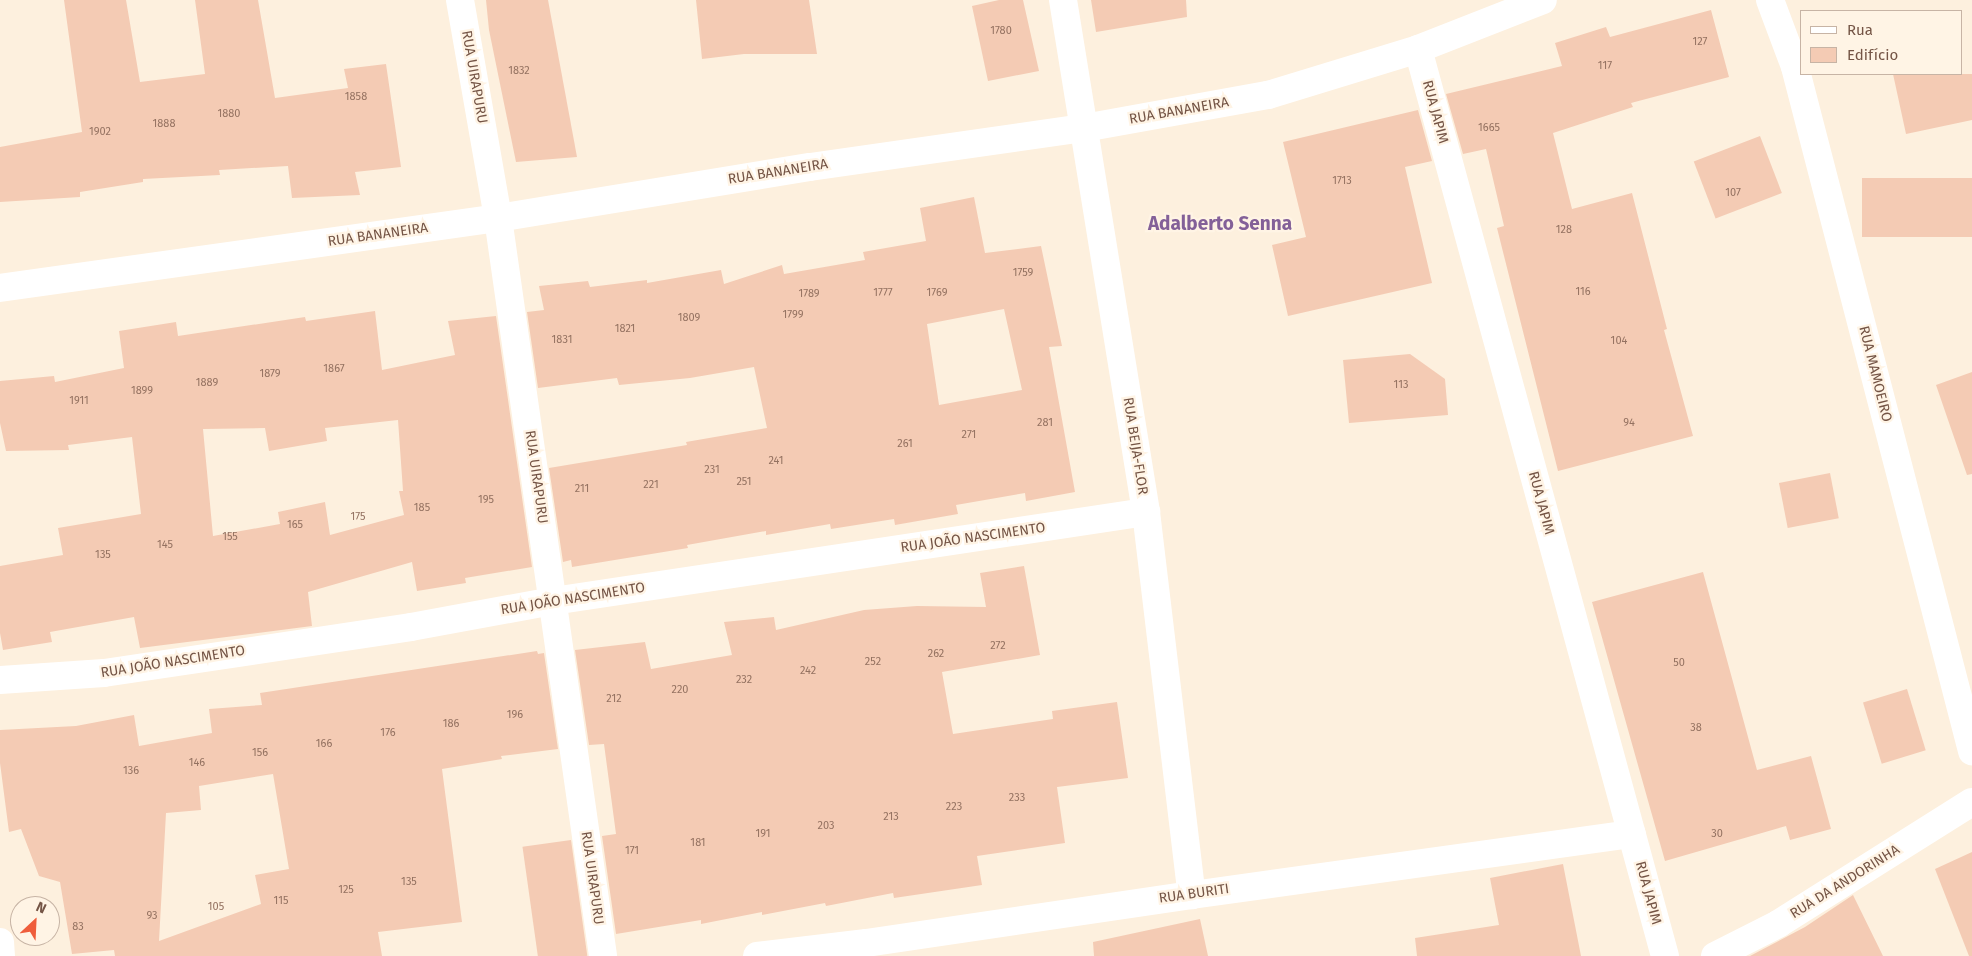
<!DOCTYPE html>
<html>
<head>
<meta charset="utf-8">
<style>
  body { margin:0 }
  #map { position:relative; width:1972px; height:956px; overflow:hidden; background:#fdf0de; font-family:"Fira Sans",sans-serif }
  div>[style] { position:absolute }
  .building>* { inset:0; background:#f4cbb4; transform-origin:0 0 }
  .street>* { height:28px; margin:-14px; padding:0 14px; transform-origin:14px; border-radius:14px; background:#fff }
  .secondary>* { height:28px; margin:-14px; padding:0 14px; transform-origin:14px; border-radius:14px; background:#fff }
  span { translate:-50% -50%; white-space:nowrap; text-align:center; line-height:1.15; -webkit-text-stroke:4.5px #fff4e5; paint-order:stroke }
  .number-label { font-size:11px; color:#947261 }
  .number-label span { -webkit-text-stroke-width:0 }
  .street-label { font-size:14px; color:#745445 }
  .district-label { font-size:19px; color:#836098; font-weight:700 }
  .legend { position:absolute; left:1800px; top:10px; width:162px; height:65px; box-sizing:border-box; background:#fff4e5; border:1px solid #c7b4a5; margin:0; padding:6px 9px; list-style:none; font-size:15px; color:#745445 }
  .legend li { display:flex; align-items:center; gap:10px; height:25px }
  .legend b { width:25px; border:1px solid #c7b4a5 }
  .north { position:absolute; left:10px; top:896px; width:50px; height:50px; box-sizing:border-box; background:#fff4e5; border:1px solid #c7b4a5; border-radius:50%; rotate:25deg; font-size:14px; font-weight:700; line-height:20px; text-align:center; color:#745445 }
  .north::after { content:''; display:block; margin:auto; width:18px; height:22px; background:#ef5d3b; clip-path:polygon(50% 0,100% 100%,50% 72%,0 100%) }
</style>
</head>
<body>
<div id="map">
  <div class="building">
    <i style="clip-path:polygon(64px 0,126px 0,140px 82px,205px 74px,195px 0,258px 0,275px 98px,348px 88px,344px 69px,386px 64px,401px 167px,355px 172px,360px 195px,292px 198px,288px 166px,219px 170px,220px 175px,143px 179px,143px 182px,80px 192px,80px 197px,0 202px,0 147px,82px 132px)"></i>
    <i style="clip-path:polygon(486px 0,548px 0,577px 157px,516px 162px,489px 30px)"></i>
    <i style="clip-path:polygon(696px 0,809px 0,817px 54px,744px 54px,702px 59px)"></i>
    <i style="clip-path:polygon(999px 0,1023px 0,1039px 71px,988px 81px,972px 6px)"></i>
    <i style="clip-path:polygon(1091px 0,1186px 0,1187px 17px,1096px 32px)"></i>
    <i style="clip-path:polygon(1711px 10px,1729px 77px,1631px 103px,1633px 107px,1553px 133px,1572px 209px,1632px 193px,1667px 329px,1664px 330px,1693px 436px,1558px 471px,1497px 228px,1504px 226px,1486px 149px,1463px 154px,1446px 94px,1562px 66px,1555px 43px,1606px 27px,1610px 37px)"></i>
    <i style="clip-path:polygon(1893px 74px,1972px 74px,1972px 120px,1906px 134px)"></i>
    <i style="clip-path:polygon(1418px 110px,1432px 161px,1405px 167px,1432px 283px,1288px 316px,1272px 245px,1306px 237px,1283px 142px)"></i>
    <i style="left:1760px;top:136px;width:61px;height:71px;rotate:69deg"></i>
    <i style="left:1972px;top:178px;width:59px;height:110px;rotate:90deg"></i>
    <i style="clip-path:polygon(evenodd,974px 197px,985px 253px,1041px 246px,1062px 346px,1049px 347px,1075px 492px,1026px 501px,1025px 493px,956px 505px,958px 514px,895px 525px,894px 519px,831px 529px,830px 524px,766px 535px,766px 531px,687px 545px,688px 548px,572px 567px,571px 560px,563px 562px,549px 468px,687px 445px,686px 442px,767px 428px,754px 367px,690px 378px,619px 385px,617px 378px,538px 388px,527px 312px,544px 310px,539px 286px,588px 281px,590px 287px,647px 280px,647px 283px,721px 270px,724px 284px,782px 265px,784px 274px,865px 260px,863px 252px,926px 241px,920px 208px,974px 197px,1004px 309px,1022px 390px,939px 405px,927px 324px,1004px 309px)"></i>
    <i style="clip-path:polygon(evenodd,375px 311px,382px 370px,455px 355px,448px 321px,496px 316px,532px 567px,465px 578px,466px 583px,417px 591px,412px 562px,308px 592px,312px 626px,140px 648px,134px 617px,50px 632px,52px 642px,3px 650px,0 633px,0 566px,63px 555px,58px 528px,141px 514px,132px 437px,68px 445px,69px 450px,6px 451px,0 423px,0 381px,54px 376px,55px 382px,124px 368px,119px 331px,176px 322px,178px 336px,305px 317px,306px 321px,375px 311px,398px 420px,403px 491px,399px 491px,404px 515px,330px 535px,325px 502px,278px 512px,280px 524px,213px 536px,203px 429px,265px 428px,269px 451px,327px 441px,325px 428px,398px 420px)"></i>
    <i style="clip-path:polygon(1410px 354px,1445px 379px,1448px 415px,1349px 423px,1343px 360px)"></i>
    <i style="clip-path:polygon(1972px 372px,1972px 474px,1967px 475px,1936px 385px)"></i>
    <i style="left:1830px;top:473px;width:46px;height:52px;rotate:79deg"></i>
    <i style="clip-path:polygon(1024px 566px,1040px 655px,942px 672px,953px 734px,1053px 719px,1052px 711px,1117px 702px,1128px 778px,1057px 787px,1065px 843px,977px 856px,982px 885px,894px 898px,893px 893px,826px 906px,825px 903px,762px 915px,762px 912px,701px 924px,701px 920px,616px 934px,602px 836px,616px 834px,604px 744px,589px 745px,575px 650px,645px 642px,651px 669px,732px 655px,724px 622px,774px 617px,776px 630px,864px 610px,917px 606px,986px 607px,980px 573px)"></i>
    <i style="clip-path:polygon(1703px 572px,1757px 770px,1811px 756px,1831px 829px,1790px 840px,1786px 826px,1665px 861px,1592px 602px)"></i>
    <i style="clip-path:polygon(evenodd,537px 651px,538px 654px,544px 653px,558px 749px,501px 756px,502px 759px,442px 769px,462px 922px,378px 932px,382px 956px,115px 956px,114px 950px,72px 954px,60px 882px,39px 876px,21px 829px,9px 832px,0 763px,0 730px,76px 726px,134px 715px,139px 746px,212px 733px,209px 709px,262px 705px,260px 693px,537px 651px,273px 774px,289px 869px,255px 875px,261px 904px,159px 941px,166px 813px,201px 810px,199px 786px,273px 774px)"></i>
    <i style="left:1907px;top:689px;width:64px;height:46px;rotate:73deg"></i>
    <i style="left:571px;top:840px;width:117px;height:49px;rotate:82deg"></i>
    <i style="clip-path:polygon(1972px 852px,1972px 956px,1969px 956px,1935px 869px)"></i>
    <i style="clip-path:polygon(1563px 864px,1581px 956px,1417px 956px,1415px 938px,1499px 925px,1490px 878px)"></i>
    <i style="clip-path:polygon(1853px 895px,1883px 956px,1750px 956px,1805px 927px)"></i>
    <i style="clip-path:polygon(1200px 919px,1208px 956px,1094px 956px,1093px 942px)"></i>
  </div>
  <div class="street">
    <i style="left:460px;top:0;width:221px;rotate:80.1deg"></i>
    <i style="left:498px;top:218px;width:745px;rotate:81.9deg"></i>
    <i style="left:1063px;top:0;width:519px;rotate:80.79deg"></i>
    <i style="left:1146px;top:512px;width:386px;rotate:83.2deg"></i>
    <i style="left:1770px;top:0;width:72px;rotate:69.5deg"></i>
    <i style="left:1795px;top:67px;width:707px;rotate:75.49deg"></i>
    <i style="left:1418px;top:49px;width:940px;rotate:74.77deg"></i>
    <i style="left:0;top:680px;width:104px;rotate:-3.9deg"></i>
    <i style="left:104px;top:673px;width:310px;rotate:-8.5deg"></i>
    <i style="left:411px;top:627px;width:144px;rotate:-10.4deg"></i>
    <i style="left:553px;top:601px;width:600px;rotate:-8.54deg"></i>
    <i style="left:0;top:942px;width:14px;rotate:86deg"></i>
    <i style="left:757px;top:956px;width:110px;rotate:-6.8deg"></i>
    <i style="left:866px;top:943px;width:330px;rotate:-8.4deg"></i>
    <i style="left:1192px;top:895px;width:444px;rotate:-7.9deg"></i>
    <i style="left:1715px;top:956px;width:71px;rotate:-26.9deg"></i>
    <i style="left:1778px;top:924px;width:229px;rotate:-32.2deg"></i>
  </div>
  <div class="secondary">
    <i style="left:0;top:288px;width:503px;rotate:-8deg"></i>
    <i style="left:498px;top:218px;width:316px;rotate:-9.3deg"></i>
    <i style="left:810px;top:167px;width:277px;rotate:-8.1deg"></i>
    <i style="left:1084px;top:128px;width:187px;rotate:-10.2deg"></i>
    <i style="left:1268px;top:95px;width:157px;rotate:-17deg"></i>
    <i style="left:1418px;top:49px;width:134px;rotate:-21.4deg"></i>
  </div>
  <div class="number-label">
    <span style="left:1001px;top:31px">1780</span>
    <span style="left:1700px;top:42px">127</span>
    <span style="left:1605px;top:66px">117</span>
    <span style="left:519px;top:71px">1832</span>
    <span style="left:356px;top:97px">1858</span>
    <span style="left:229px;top:114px">1880</span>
    <span style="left:164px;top:124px">1888</span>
    <span style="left:1489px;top:128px">1665</span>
    <span style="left:100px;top:132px">1902</span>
    <span style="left:1342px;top:181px">1713</span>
    <span style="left:1733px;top:193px">107</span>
    <span style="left:1564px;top:230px">128</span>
    <span style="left:1023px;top:273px">1759</span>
    <span style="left:1583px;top:292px">116</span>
    <span style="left:883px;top:293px">1777</span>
    <span style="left:937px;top:293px">1769</span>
    <span style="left:809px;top:294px">1789</span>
    <span style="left:793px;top:315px">1799</span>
    <span style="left:689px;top:318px">1809</span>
    <span style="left:625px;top:329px">1821</span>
    <span style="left:562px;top:340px">1831</span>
    <span style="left:1619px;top:341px">104</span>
    <span style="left:334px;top:369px">1867</span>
    <span style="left:270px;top:374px">1879</span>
    <span style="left:207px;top:383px">1889</span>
    <span style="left:1401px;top:385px">113</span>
    <span style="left:142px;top:391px">1899</span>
    <span style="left:79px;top:401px">1911</span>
    <span style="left:1045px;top:423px">281</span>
    <span style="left:1629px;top:423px">94</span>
    <span style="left:969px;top:435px">271</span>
    <span style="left:905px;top:444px">261</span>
    <span style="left:776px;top:461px">241</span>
    <span style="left:712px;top:470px">231</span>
    <span style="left:744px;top:482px">251</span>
    <span style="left:651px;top:485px">221</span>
    <span style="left:582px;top:489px">211</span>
    <span style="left:486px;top:500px">195</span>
    <span style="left:422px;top:508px">185</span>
    <span style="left:358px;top:517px">175</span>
    <span style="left:295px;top:525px">165</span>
    <span style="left:230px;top:537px">155</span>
    <span style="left:165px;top:545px">145</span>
    <span style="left:103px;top:555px">135</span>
    <span style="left:998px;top:646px">272</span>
    <span style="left:936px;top:654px">262</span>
    <span style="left:873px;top:662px">252</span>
    <span style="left:1679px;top:663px">50</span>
    <span style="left:808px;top:671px">242</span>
    <span style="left:744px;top:680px">232</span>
    <span style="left:680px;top:690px">220</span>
    <span style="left:614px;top:699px">212</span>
    <span style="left:515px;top:715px">196</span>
    <span style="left:451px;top:724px">186</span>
    <span style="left:1696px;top:728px">38</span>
    <span style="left:388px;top:733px">176</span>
    <span style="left:324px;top:744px">166</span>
    <span style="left:260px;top:753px">156</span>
    <span style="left:197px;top:763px">146</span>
    <span style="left:131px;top:771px">136</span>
    <span style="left:1017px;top:798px">233</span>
    <span style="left:954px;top:807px">223</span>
    <span style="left:891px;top:817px">213</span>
    <span style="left:826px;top:826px">203</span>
    <span style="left:763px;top:834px">191</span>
    <span style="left:1717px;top:834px">30</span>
    <span style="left:698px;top:843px">181</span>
    <span style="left:632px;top:851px">171</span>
    <span style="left:409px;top:882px">135</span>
    <span style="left:346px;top:890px">125</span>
    <span style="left:281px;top:901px">115</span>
    <span style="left:216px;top:907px">105</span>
    <span style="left:152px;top:916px">93</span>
    <span style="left:78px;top:927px">83</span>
  </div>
  <div class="street-label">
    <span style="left:474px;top:77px;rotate:80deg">RUA UIRAPURU</span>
    <span style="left:1179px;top:111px;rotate:-10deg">RUA BANANEIRA</span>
    <span style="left:1435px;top:112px;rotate:75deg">RUA JAPIM</span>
    <span style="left:778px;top:172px;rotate:-9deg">RUA BANANEIRA</span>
    <span style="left:378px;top:235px;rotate:-8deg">RUA BANANEIRA</span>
    <span style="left:1875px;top:374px;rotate:76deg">RUA MAMOEIRO</span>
    <span style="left:1135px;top:446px;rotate:81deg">RUA BEIJA-FLOR</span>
    <span style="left:536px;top:477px;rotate:82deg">RUA UIRAPURU</span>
    <span style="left:1541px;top:503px;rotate:75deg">RUA JAPIM</span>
    <span style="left:973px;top:538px;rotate:-8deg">RUA JOÃO NASCIMENTO</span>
    <span style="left:573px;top:599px;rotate:-9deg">RUA JOÃO NASCIMENTO</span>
    <span style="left:173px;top:662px;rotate:-9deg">RUA JOÃO NASCIMENTO</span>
    <span style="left:592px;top:878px;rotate:82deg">RUA UIRAPURU</span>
    <span style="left:1845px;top:882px;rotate:-32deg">RUA DA ANDORINHA</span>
    <span style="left:1648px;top:893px;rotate:75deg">RUA JAPIM</span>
    <span style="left:1194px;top:894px;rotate:-8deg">RUA BURITI</span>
  </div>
  <div class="district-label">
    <span style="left:1220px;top:224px">Adalberto Senna</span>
  </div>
  <ul class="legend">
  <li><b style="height:6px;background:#fff"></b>Rua</li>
  <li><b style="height:14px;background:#f4cbb4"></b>Edifício</li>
  </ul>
  <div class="north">N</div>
</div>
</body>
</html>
